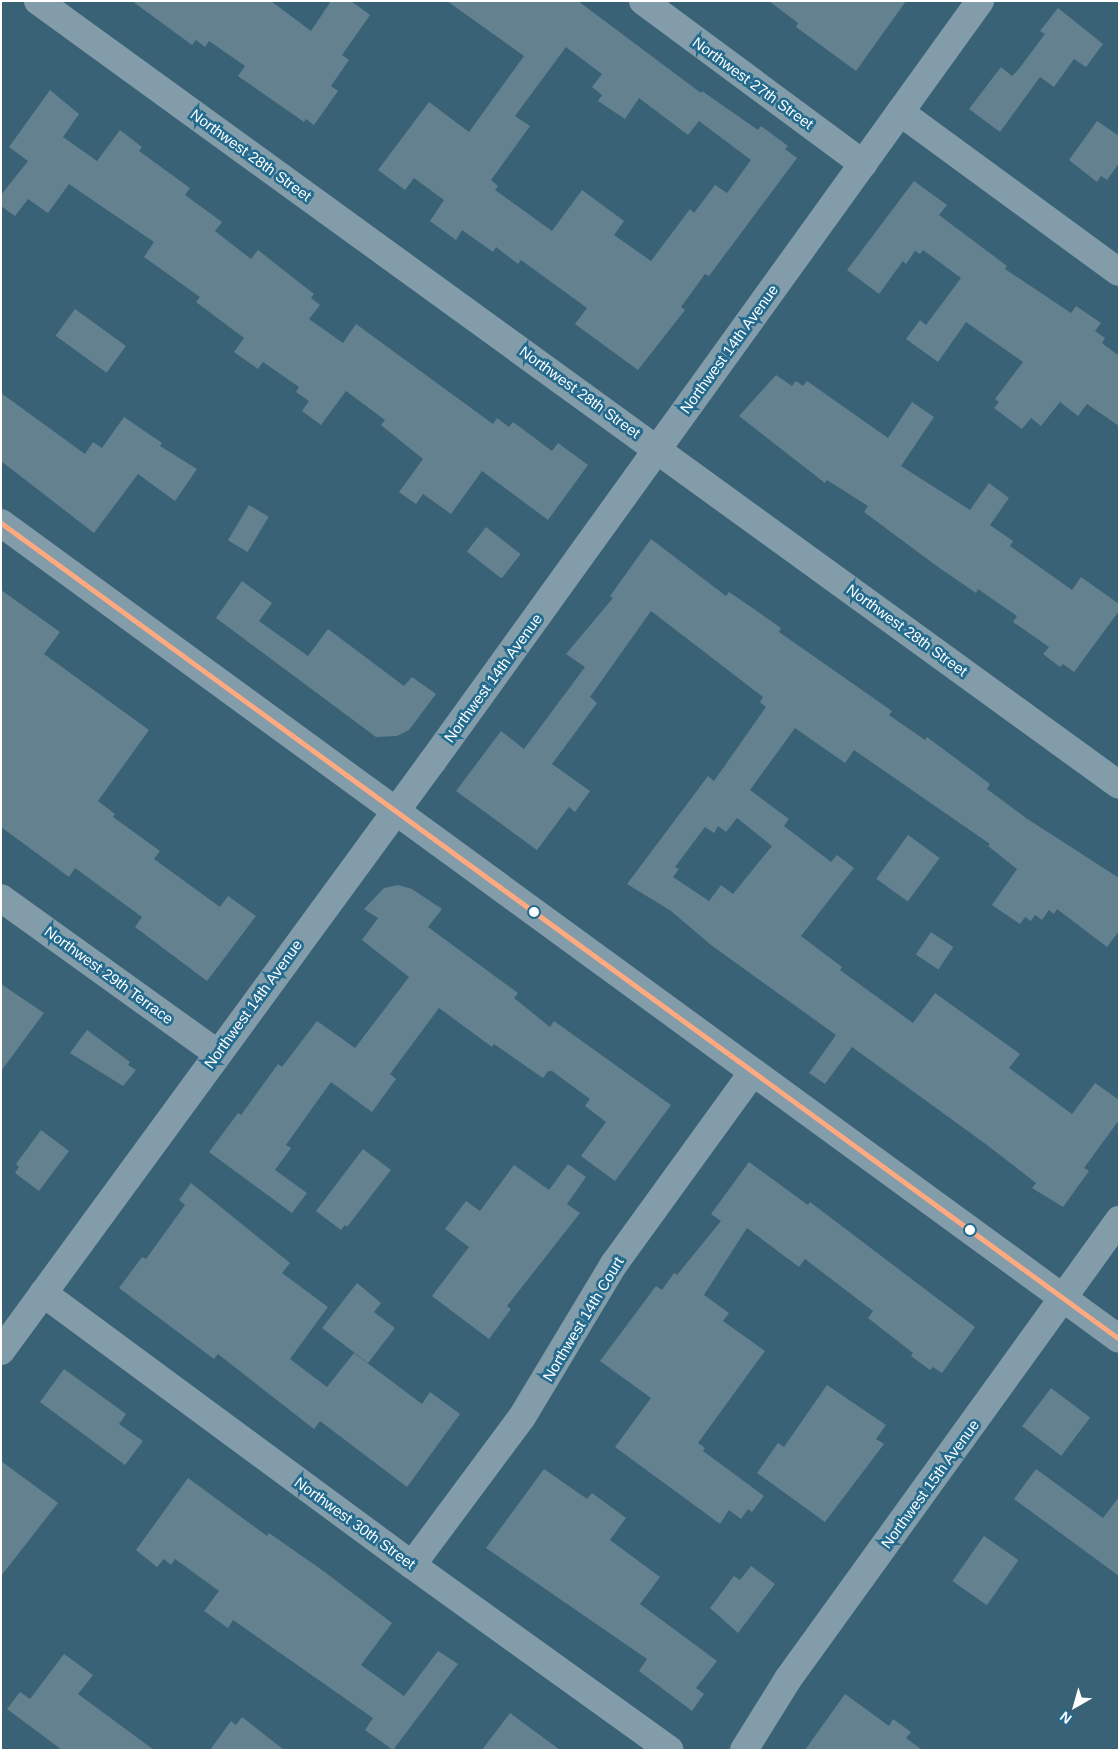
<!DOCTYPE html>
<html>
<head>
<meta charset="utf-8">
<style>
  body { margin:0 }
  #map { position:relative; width:1120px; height:1751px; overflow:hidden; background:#3a6276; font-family:Helvetica,sans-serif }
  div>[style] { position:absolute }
  .building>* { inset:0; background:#63818f; transform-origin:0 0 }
  .minor>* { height:28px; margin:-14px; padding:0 14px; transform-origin:14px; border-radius:14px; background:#829da9 }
  .tertiary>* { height:28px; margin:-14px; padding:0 14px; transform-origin:14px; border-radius:14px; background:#829da9 }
  .bus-1>* { height:5px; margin:-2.5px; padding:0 2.5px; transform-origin:2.5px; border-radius:2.5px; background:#ffa980 }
  .dots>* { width:14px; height:14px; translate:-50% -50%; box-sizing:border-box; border:2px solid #226a8e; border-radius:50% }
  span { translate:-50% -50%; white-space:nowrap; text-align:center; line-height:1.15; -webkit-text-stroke:5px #226a8e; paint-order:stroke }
  .street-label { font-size:15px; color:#fff }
  .frame { position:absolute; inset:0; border:2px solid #fff; pointer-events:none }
  .north { position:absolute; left:1050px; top:1681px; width:50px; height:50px; -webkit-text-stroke:4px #226a8e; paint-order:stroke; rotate:218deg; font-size:14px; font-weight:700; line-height:20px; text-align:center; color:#fff }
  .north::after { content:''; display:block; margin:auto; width:18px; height:22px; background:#fff; clip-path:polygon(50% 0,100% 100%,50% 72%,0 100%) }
</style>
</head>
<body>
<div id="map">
  <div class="building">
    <i style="clip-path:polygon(132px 1px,271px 1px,311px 31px,331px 1px,351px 1px,370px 15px,342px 55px,349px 60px,331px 86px,338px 91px,314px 125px,306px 119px,304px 122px,238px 76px,245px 66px,209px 41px,205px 47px,196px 40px,192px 45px)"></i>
    <i style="clip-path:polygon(evenodd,447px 1px,578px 1px,701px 93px,702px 91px,758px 130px,761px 126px,788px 146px,785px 149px,797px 158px,709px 276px,705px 274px,681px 307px,685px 310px,638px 370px,575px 324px,587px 308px,521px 260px,518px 264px,496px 247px,493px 252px,462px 230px,456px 240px,430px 221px,444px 200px,414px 178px,405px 190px,378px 170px,429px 102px,469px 132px,524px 56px,447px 1px,566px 47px,602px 74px,592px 87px,602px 95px,598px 101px,625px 119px,639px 98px,688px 135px,699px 121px,751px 160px,727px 193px,715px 185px,694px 213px,690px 209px,651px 261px,614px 235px,624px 221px,582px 190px,552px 231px,495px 190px,498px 186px,491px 180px,530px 126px,515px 116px,566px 47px)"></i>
    <i style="clip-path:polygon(769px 1px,906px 1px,856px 71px,796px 27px,798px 23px)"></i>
    <i style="clip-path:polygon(1058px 8px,1103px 44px,1086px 67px,1074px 59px,1054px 87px,1040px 77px,1000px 132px,969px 109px,1001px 67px,1012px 76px,1018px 70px,1045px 34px,1040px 31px)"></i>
    <i style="clip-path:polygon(50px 90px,79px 114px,63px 137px,97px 161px,120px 130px,142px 147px,139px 151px,190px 188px,185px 195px,222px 222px,215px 231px,251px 259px,258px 250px,314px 294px,311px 298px,320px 305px,309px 319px,343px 343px,356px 324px,493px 424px,497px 418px,509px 427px,513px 422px,552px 451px,558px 443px,588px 465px,548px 520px,482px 471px,451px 514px,423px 494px,416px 504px,399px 492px,423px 459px,381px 425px,385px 420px,346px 391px,321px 425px,302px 411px,309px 401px,296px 392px,299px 387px,263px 362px,258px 369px,234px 352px,244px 338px,196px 302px,200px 297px,144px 257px,154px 242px,69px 184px,48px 213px,28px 199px,15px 216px,1px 206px,1px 195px,28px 161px,9px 147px)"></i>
    <i style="clip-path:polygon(1097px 121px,1119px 136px,1119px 163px,1107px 180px,1101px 176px,1097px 182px,1069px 160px)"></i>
    <i style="clip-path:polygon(914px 181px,947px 205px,939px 215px,1007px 266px,1005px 269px,1071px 313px,1076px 306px,1101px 323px,1095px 331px,1105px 338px,1102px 343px,1119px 356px,1119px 426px,1087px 404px,1078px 416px,1060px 402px,1041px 426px,1031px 418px,1022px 429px,994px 408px,999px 402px,995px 399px,1023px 362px,966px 322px,938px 362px,906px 339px,920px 320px,926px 325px,961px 278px,923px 250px,920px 254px,915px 251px,906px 264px,903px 261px,879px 294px,847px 270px)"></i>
    <i style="left:75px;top:309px;width:63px;height:33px;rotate:36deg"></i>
    <i style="clip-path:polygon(776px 375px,792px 386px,796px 381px,803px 386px,807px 381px,888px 438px,912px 402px,934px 417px,901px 466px,970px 510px,989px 483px,1009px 498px,990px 525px,1013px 541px,1010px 546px,1072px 590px,1081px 577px,1119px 604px,1119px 611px,1074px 672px,1063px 664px,1060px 667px,1043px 654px,1049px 647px,1013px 622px,1017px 616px,978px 589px,976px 593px,938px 567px,864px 512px,868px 506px,827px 480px,825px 483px,739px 416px)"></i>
    <i style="clip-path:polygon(1px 393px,85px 454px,93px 442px,102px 448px,124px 417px,162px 443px,160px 446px,197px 469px,175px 501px,138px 474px,94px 533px,1px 461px)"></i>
    <i style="left:249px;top:505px;width:23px;height:41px;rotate:31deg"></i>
    <i style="left:486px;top:527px;width:44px;height:31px;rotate:38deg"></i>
    <i style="clip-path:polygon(evenodd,651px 539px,726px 596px,729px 592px,751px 607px,781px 628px,779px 632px,892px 711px,889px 715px,925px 740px,927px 737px,990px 784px,987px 789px,1026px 818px,1119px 878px,1119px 931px,1107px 947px,1057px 909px,1054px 914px,1049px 910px,1042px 920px,1035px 915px,1031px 921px,1025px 917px,1020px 924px,992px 905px,1017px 869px,988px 846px,990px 844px,854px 750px,845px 763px,795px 728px,750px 790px,789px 819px,784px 826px,831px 862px,837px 855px,854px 868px,801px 936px,842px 967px,840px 970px,913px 1023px,935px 993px,1020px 1054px,1009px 1068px,1072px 1114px,1095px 1083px,1119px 1100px,1119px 1120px,1084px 1168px,1089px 1171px,1063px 1207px,1032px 1188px,1036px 1183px,987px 1145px,852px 1047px,825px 1084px,809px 1073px,836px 1035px,711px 945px,671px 911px,627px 884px,708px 776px,714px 781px,766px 707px,760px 702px,763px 697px,651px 611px,590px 697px,597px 703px,552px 764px,590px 791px,575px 812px,569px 807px,537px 850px,456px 791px,501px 731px,524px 749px,585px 667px,566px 654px,613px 598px,610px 596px,651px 539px,737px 818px,772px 846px,733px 894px,721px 885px,709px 901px,673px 877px,679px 869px,675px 867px,705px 827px,714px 833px,718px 826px,726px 832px,737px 818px)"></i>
    <i style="clip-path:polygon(242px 581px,272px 603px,259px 621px,308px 656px,328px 629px,404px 686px,412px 677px,436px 694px,409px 730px,397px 736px,376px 737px,216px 618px)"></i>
    <i style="clip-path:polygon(1px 590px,60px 632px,44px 654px,149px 730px,98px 801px,115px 814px,113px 817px,160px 851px,154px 859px,220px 907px,228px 896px,256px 916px,207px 981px,135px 927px,142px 917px,75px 868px,69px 877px,1px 827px)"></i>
    <i style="left:908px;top:835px;width:39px;height:54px;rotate:36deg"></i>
    <i style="clip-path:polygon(398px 885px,412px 889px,442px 909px,428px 927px,518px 993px,514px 998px,550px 1027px,554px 1021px,671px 1105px,615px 1181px,581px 1156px,606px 1122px,585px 1106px,590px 1099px,552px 1071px,548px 1071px,543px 1078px,494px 1044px,492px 1047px,439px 1008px,390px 1074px,396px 1079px,372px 1112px,331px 1082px,313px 1107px,286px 1145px,291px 1148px,275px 1170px,307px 1193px,292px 1213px,209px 1152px,238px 1113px,241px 1115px,278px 1064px,282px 1067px,317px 1021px,355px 1048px,409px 977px,362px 940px,378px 918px,364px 909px,384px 888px)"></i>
    <i style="left:931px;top:932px;width:27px;height:27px;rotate:34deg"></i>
    <i style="clip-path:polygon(1px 984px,44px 1013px,1px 1071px)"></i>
    <i style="clip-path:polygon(87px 1030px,130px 1062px,128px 1065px,136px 1070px,123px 1086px,70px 1053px)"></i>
    <i style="clip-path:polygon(41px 1130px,69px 1151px,39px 1191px,15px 1173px,19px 1167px,16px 1164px)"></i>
    <i style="clip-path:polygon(363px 1149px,391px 1170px,347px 1227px,345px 1225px,341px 1230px,316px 1211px)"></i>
    <i style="clip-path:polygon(749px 1162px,808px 1205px,810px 1202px,975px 1327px,942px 1373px,933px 1367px,930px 1370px,911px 1356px,913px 1353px,868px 1318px,873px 1311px,805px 1259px,799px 1267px,747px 1228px,704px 1295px,729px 1313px,723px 1321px,765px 1351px,698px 1443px,705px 1448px,703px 1451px,764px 1496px,752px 1512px,748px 1509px,741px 1519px,729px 1510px,720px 1524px,615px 1447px,651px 1398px,600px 1361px,656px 1286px,662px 1290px,674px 1273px,677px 1275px,721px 1221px,711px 1214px)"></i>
    <i style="clip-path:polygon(568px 1164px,586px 1177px,567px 1204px,580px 1213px,507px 1306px,511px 1309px,489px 1339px,432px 1296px,469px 1247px,445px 1229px,466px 1201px,480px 1211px,514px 1165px,549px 1190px)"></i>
    <i style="clip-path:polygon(191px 1183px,290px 1263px,282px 1273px,328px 1307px,290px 1359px,327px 1387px,354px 1353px,422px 1404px,430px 1392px,460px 1414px,407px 1487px,320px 1421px,314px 1429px,218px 1354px,214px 1359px,119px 1288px,142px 1257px,146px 1259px,185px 1205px,179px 1200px)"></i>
    <i style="clip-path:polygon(357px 1283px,381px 1303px,374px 1312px,395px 1328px,368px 1363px,322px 1328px)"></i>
    <i style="clip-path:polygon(64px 1369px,126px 1414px,119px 1424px,143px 1441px,125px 1465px,40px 1402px)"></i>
    <i style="clip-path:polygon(827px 1385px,886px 1425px,876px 1439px,884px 1444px,825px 1522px,757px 1473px,778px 1443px,784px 1447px)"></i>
    <i style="left:1051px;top:1388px;width:49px;height:48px;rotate:37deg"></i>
    <i style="clip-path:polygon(1px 1461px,58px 1503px,1px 1576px)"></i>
    <i style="clip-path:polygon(544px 1469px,587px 1499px,592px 1493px,626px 1518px,610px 1540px,660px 1577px,640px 1604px,717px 1661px,696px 1688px,704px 1694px,692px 1711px,639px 1671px,647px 1659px,486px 1548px)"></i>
    <i style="clip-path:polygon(1036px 1469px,1103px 1518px,1119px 1497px,1119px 1576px,1014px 1499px)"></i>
    <i style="clip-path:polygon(188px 1478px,267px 1536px,269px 1533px,322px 1570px,392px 1623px,361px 1665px,404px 1696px,438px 1651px,458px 1664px,393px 1750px,365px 1730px,373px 1718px,233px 1620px,228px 1628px,204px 1611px,219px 1591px,175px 1559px,171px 1565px,164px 1559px,157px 1567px,136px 1550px)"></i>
    <i style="left:984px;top:1536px;width:42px;height:55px;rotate:35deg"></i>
    <i style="clip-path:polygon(751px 1566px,775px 1584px,738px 1633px,710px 1608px,734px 1576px,740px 1580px)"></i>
    <i style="clip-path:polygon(64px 1654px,93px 1675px,78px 1694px,154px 1750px,62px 1750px,7px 1709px,20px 1692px,30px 1699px)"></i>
    <i style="clip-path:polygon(845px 1694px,889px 1726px,893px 1719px,911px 1732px,906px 1738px,922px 1750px,805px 1750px)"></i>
    <i style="clip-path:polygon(510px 1713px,560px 1750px,482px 1750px)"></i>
    <i style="clip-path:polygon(242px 1717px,284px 1750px,210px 1750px,231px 1721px,236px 1725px)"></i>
  </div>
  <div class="minor">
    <i style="left:643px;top:1px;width:274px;rotate:36.5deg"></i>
    <i style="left:900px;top:112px;width:271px;rotate:36.2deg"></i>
    <i style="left:1px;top:898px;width:266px;rotate:35.7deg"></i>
    <i style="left:43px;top:1293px;width:458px;rotate:36.4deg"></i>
    <i style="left:412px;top:1565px;width:317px;rotate:35.7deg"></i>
    <i style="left:412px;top:1565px;width:184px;rotate:-53.4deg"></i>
    <i style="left:522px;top:1417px;width:179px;rotate:-59deg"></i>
    <i style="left:614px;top:1264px;width:237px;rotate:-54.1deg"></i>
    <i style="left:744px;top:1750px;width:84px;rotate:-58.2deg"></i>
    <i style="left:788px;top:1679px;width:566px;rotate:-54.2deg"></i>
  </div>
  <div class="tertiary">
    <i style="left:38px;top:1px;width:1335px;rotate:35.95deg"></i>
    <i style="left:1px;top:523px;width:1384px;rotate:36.12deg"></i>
    <i style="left:1px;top:1351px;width:730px;rotate:-53.81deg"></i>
    <i style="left:432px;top:762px;width:938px;rotate:-54.24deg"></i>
  </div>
  <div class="bus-1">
    <i style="left:1px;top:523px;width:1384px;rotate:36.12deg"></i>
  </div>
  <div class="dots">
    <i style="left:534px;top:912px;background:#fff"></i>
    <i style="left:970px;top:1230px;background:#fff"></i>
  </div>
  <div class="street-label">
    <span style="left:753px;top:83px;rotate:36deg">Northwest 27th Street</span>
    <span style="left:251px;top:155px;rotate:36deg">Northwest 28th Street</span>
    <span style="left:729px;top:349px;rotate:-54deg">Northwest 14th Avenue</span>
    <span style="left:580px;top:392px;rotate:36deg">Northwest 28th Street</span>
    <span style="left:907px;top:630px;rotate:36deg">Northwest 28th Street</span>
    <span style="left:493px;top:678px;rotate:-54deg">Northwest 14th Avenue</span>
    <span style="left:109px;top:975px;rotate:36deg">Northwest 29th Terrace</span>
    <span style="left:253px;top:1004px;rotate:-54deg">Northwest 14th Avenue</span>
    <span style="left:583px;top:1319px;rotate:-59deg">Northwest 14th Court</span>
    <span style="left:930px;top:1484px;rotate:-54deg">Northwest 15th Avenue</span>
    <span style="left:355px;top:1523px;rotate:36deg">Northwest 30th Street</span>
  </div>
  <div class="frame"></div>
  <div class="north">N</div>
</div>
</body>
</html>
